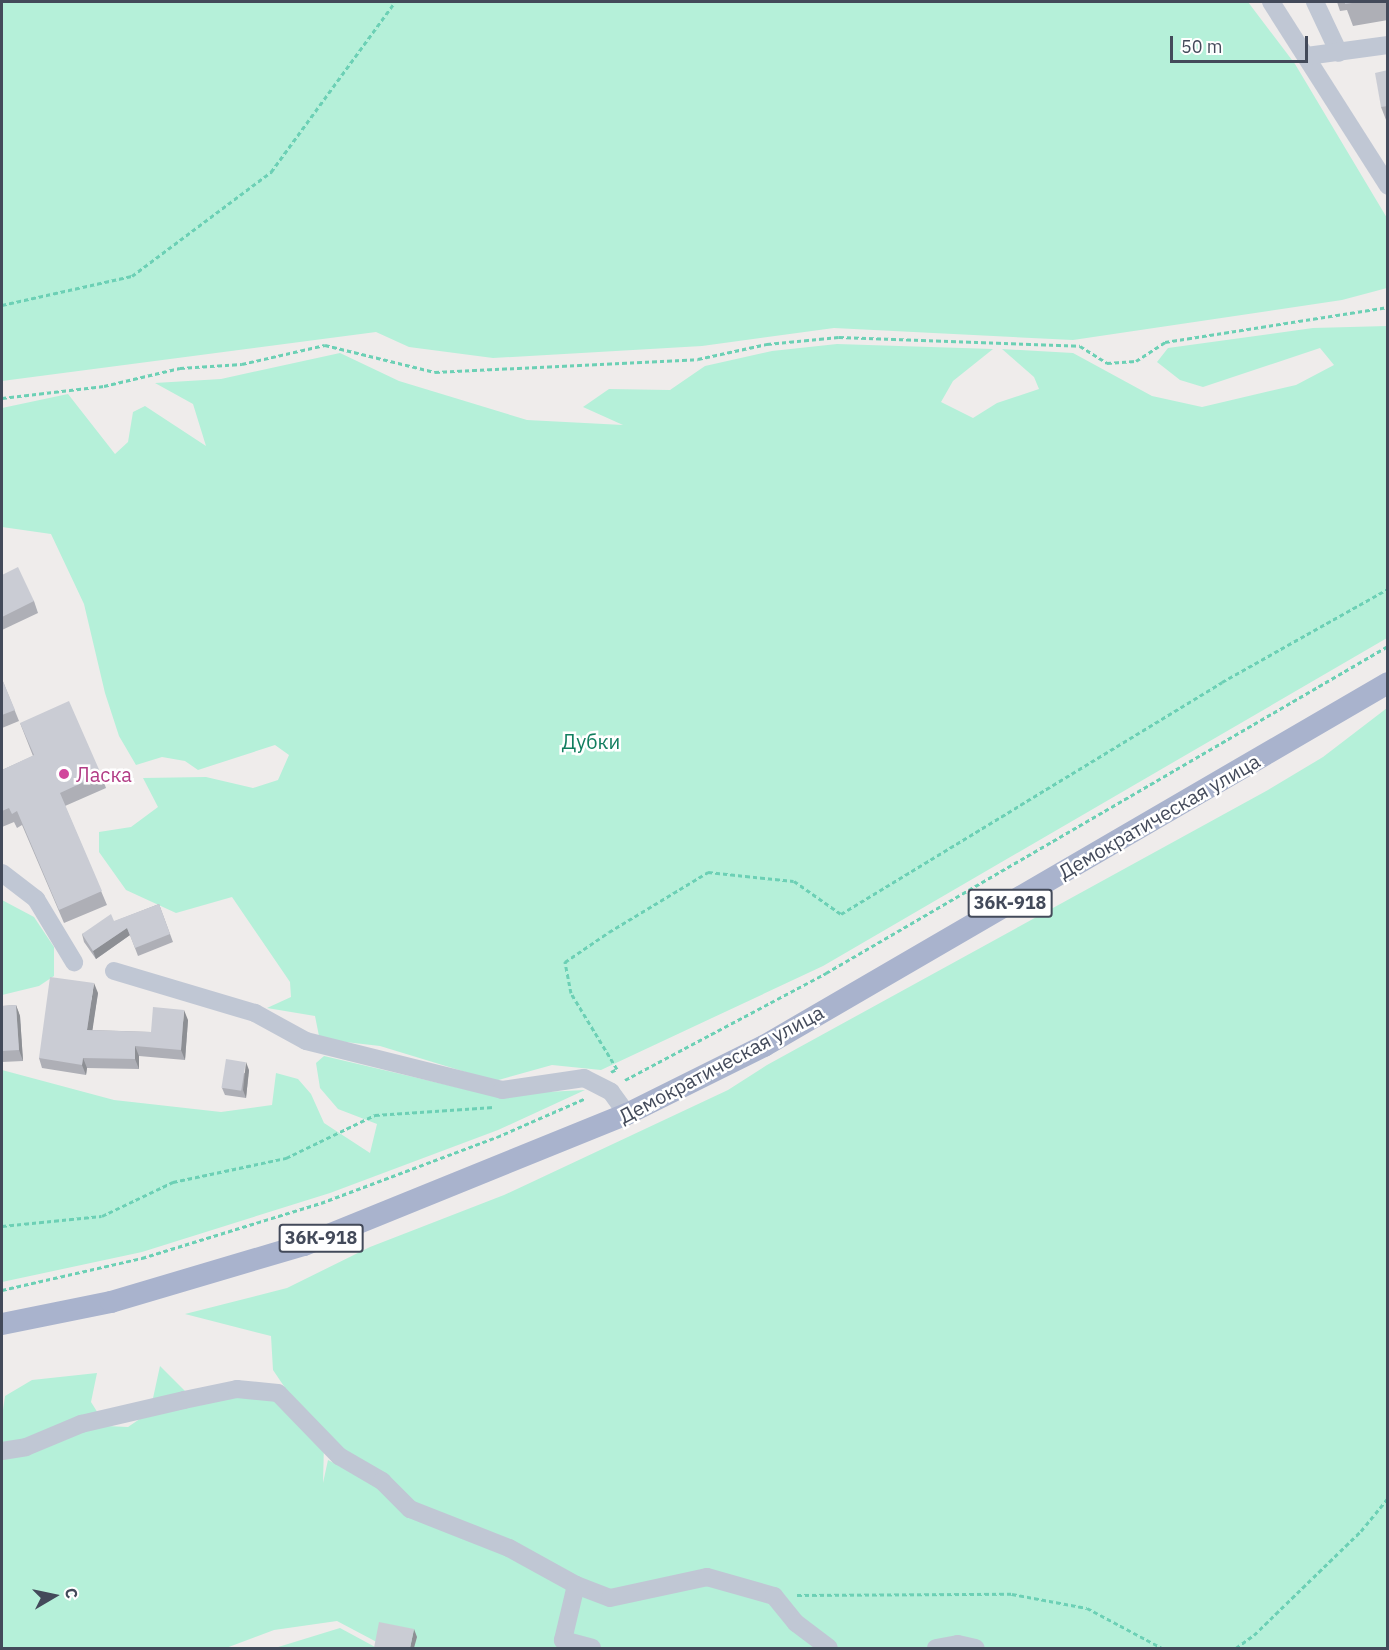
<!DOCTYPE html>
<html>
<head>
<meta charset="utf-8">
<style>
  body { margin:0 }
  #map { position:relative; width:1389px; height:1650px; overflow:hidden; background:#efeceb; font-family:"IBM Plex Sans",sans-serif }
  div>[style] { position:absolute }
  .green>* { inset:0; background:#b5f0d9 }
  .path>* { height:3px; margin-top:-1.5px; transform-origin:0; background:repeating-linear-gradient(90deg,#6cd0b5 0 4.5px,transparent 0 7.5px) }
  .minor>* { height:18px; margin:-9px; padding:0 9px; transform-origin:9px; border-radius:9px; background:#c0c7d4 }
  .major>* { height:22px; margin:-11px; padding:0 11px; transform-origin:11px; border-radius:11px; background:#a9b3cd }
  .wall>* { inset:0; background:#aeafb6 }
  .shaded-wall>* { inset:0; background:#8d8f94 }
  .building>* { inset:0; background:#caccd4; transform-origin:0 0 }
  .dots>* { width:16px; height:16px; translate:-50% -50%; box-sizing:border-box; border:3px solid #fff; border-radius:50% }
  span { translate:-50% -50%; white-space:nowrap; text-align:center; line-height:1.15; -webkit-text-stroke:5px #fff; paint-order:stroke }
  .shield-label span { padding:2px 4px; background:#fff; border:2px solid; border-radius:4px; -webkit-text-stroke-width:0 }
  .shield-label { font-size:18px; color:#434a5a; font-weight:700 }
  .park-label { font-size:20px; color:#117e5f }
  .hotel-label { font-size:20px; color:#b23c85 }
  .left { translate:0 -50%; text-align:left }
  .street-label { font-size:20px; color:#434a5a }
  .frame { position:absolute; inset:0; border:3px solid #434a5a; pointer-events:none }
  .north { position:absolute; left:24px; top:1566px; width:60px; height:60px; -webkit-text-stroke:4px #fff; paint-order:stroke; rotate:81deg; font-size:16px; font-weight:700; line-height:24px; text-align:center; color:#434a5a }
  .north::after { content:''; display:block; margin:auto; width:21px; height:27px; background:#434a5a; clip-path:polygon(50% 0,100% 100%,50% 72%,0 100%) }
  .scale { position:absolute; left:1170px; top:36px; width:138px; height:27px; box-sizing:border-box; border:3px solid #434a5a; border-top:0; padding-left:8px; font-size:18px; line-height:21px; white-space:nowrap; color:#434a5a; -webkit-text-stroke:4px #fff; paint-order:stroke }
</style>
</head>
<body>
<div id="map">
  <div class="green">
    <i style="clip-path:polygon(2px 2px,1248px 2px,1295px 64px,1387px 218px,1387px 288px,1342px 300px,1073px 340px,834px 328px,702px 346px,493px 358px,409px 347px,376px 332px,2px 381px)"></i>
    <i style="clip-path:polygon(1387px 326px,1387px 638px,823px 966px,601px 1070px,552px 1065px,495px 1081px,380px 1046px,328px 1040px,319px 1036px,315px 1016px,267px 1008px,291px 997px,290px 982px,232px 897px,176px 913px,126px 890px,99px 852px,99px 832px,131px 827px,158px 807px,143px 778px,206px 777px,253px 788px,278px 780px,289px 755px,275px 745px,198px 770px,185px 761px,162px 757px,136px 765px,119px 736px,105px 693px,84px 604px,51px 534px,2px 527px,2px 408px,68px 394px,115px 454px,128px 442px,133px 412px,145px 406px,206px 446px,193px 404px,155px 383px,221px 379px,340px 353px,399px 381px,527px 420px,623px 425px,583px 407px,609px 389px,670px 390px,705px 366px,772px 351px,837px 344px,993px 349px,953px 381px,941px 402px,973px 418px,997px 403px,1039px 389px,1034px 377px,1002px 349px,1073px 353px,1152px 396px,1202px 407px,1296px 385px,1334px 365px,1320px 348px,1203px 387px,1180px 380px,1157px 362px,1168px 348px,1313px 328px)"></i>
    <i style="clip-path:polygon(1387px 708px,1387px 1648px,388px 1648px,337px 1621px,274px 1630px,226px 1648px,2px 1648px,2px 1417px,5px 1396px,32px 1380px,97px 1373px,91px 1402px,106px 1426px,128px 1427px,150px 1412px,160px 1366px,198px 1404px,249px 1389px,288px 1408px,324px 1444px,323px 1483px,328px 1460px,374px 1484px,298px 1407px,273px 1370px,271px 1336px,185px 1314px,287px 1288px,370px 1247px,504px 1195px,728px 1090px,767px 1065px,1268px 790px,1323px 757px)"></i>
    <i style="clip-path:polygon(2px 900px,34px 917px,54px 947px,54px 976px,39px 986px,2px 995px)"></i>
    <i style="clip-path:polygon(324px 1056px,490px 1095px,585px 1090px,498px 1130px,330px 1193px,142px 1252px,2px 1282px,2px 1070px,114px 1100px,221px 1112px,272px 1105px,276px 1073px,298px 1079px,311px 1094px,324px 1123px,370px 1153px,377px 1124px,338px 1109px,320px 1088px,316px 1063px)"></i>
    <i style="clip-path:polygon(340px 1628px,377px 1648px,275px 1648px)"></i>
  </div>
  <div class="path">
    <i style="left:2px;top:305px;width:133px;rotate:-12.6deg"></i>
    <i style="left:132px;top:276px;width:174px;rotate:-36.8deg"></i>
    <i style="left:271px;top:172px;width:210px;rotate:-53.9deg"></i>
    <i style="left:2px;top:398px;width:103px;rotate:-6.7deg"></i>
    <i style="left:104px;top:386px;width:78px;rotate:-13.3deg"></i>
    <i style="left:180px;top:368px;width:62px;rotate:-3.7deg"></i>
    <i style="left:242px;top:364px;width:85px;rotate:-12.9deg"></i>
    <i style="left:325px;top:345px;width:113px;rotate:13.8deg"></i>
    <i style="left:435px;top:372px;width:263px;rotate:-2.8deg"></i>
    <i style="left:698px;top:359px;width:71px;rotate:-12.3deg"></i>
    <i style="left:767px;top:344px;width:72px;rotate:-5.6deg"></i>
    <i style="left:839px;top:337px;width:241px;rotate:2.1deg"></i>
    <i style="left:1080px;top:346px;width:32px;rotate:32deg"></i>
    <i style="left:1107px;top:363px;width:29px;rotate:-4deg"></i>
    <i style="left:1136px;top:361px;width:35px;rotate:-33deg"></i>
    <i style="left:1165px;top:342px;width:226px;rotate:-8.9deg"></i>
    <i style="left:611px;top:1072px;width:7px;rotate:-27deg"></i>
    <i style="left:617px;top:1069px;width:89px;rotate:-121.2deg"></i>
    <i style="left:571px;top:993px;width:32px;rotate:-101deg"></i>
    <i style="left:565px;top:962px;width:53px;rotate:-34.3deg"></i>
    <i style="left:609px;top:932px;width:116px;rotate:-31.2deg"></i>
    <i style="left:708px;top:872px;width:86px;rotate:6deg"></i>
    <i style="left:794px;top:881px;width:57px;rotate:35.1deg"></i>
    <i style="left:841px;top:914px;width:446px;rotate:-31.3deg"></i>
    <i style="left:1222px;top:682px;width:190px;rotate:-29.3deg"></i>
    <i style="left:625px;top:1080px;width:228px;rotate:-28deg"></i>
    <i style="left:826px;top:973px;width:650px;rotate:-30.19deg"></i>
    <i style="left:2px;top:1226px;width:100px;rotate:-5.7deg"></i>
    <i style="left:102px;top:1216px;width:79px;rotate:-25.6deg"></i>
    <i style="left:173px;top:1182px;width:116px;rotate:-12deg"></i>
    <i style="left:286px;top:1158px;width:99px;rotate:-25.8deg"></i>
    <i style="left:375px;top:1115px;width:119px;rotate:-3.8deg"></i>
    <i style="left:2px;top:1290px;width:144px;rotate:-12.9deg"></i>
    <i style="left:142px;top:1258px;width:187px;rotate:-17.1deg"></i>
    <i style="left:321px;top:1203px;width:188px;rotate:-20.6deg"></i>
    <i style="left:497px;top:1137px;width:95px;rotate:-23.6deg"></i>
    <i style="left:797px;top:1595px;width:215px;rotate:-0.3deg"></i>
    <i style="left:1012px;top:1594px;width:76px;rotate:10.6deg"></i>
    <i style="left:1087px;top:1608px;width:85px;rotate:28.1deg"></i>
    <i style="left:1236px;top:1648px;width:22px;rotate:-36deg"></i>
    <i style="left:1254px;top:1635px;width:149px;rotate:-44.2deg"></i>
    <i style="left:1361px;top:1531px;width:43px;rotate:-50.7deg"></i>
  </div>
  <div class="minor">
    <i style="left:1271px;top:2px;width:218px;rotate:57.5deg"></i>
    <i style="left:1315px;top:2px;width:56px;rotate:64.8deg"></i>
    <i style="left:1307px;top:56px;width:82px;rotate:-7.7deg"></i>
    <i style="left:2px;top:873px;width:43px;rotate:37.4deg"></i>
    <i style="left:36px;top:899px;width:74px;rotate:58.9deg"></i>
    <i style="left:114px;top:971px;width:147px;rotate:16.6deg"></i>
    <i style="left:255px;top:1013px;width:58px;rotate:28.8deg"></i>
    <i style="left:306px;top:1041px;width:202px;rotate:14deg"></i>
    <i style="left:502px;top:1090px;width:83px;rotate:-8.3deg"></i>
    <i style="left:584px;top:1078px;width:30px;rotate:27deg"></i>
    <i style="left:611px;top:1092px;width:27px;rotate:54deg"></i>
    <i style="left:2px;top:1451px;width:24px;rotate:-9deg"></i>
    <i style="left:26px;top:1447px;width:60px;rotate:-22.7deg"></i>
    <i style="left:81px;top:1424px;width:106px;rotate:-13.1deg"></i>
    <i style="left:184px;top:1400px;width:54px;rotate:-11.7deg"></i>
    <i style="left:237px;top:1389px;width:41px;rotate:5.6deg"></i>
    <i style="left:278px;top:1393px;width:88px;rotate:45.9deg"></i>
    <i style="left:339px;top:1456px;width:50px;rotate:30.2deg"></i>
    <i style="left:382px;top:1481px;width:40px;rotate:45deg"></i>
    <i style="left:410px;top:1509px;width:106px;rotate:21.5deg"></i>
    <i style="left:509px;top:1548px;width:77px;rotate:28.9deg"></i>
    <i style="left:576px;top:1585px;width:57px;rotate:103.3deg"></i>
    <i style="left:563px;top:1640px;width:30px;rotate:15deg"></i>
    <i style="left:576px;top:1585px;width:36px;rotate:21deg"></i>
    <i style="left:610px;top:1598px;width:99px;rotate:-12.2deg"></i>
    <i style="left:707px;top:1577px;width:70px;rotate:15.8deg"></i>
    <i style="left:774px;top:1596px;width:35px;rotate:51deg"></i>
    <i style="left:796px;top:1623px;width:41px;rotate:37.1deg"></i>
    <i style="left:936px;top:1648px;width:22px;rotate:-10deg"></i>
    <i style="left:958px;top:1644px;width:18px;rotate:13deg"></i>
  </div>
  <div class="major">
    <i style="left:2px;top:1324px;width:111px;rotate:-11.4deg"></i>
    <i style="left:111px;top:1302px;width:201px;rotate:-16.5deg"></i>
    <i style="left:304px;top:1245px;width:349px;rotate:-22.1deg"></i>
    <i style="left:627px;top:1114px;width:153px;rotate:-26.4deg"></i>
    <i style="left:764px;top:1046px;width:722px;rotate:-30.19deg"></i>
  </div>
  <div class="wall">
    <i style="clip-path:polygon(1337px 2px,1388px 2px,1388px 20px,1353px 26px,1347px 10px,1340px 11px)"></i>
    <i style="clip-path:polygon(1388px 70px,1388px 125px,1381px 107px)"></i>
    <i style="clip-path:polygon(2px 575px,34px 601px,38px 613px,2px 630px)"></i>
    <i style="clip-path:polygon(2px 679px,19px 721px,2px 728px)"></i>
    <i style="clip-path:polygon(20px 723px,101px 774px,106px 788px,65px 806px,107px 905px,64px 923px,22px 825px,17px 828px,14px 822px,2px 827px,2px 770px,33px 756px)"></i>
    <i style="clip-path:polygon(159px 904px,173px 942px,138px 956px,130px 935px,96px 959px,84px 942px,82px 934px)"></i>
    <i style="clip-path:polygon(98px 993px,92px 1030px,151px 1032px,188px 1020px,185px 1060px,139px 1056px,139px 1069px,87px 1068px,86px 1075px,42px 1068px,39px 1058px)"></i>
    <i style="clip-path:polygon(16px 1005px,20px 1016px,23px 1061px,2px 1062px,2px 1006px)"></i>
    <i style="clip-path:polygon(249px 1070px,246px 1098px,225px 1095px,222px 1088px)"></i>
  </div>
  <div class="shaded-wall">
    <i style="clip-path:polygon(127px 928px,130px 935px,96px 959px,93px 951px)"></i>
    <i style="clip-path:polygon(94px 983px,98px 993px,91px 1040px,87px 1030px)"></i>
    <i style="clip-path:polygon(16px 1005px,20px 1016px,23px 1061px,19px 1050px)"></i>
    <i style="clip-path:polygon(184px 1010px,188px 1020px,185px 1060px,181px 1050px)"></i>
    <i style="clip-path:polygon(135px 1046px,139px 1056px,139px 1069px,135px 1059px)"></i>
    <i style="clip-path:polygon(83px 1058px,87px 1068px,86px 1075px,82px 1065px)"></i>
    <i style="clip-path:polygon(246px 1062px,249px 1070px,246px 1098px,243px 1090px)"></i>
    <i style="clip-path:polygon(414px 1629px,417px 1637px,414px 1648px,410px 1648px)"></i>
  </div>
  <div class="building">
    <i style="clip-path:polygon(1345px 2px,1359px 2px,1345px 4px)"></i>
    <i style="clip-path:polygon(1388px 70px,1388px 106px,1381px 107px,1375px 73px)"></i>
    <i style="clip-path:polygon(18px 567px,34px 601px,2px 617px,2px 575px)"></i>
    <i style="clip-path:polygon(2px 679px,15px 710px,2px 715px)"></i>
    <i style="clip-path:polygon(69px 701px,101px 774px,60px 793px,102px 891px,59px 910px,17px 811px,12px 814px,9px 808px,2px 811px,2px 770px,34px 755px,20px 723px)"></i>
    <i style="clip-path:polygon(159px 904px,170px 934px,135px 948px,127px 928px,93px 951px,82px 934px,111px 914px,114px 921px)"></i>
    <i style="clip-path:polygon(50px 977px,94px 983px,87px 1030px,151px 1032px,153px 1007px,184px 1010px,181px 1050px,135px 1046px,135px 1059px,83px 1058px,82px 1065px,39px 1058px)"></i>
    <i style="clip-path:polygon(16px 1005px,19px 1050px,2px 1051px,2px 1006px)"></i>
    <i style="left:226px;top:1059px;width:20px;height:29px;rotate:9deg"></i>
    <i style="clip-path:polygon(379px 1622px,414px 1629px,410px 1648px,374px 1648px)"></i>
  </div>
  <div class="dots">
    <i style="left:64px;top:774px;background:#d1479c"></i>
  </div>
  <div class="shield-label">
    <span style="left:1010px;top:903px">36К-918</span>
    <span style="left:321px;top:1238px">36К-918</span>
  </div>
  <div class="park-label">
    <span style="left:591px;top:741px">Дубки</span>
  </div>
  <div class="hotel-label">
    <span class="left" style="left:76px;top:774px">Ласка</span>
  </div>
  <div class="street-label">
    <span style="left:1159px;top:816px;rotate:-30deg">Демократическая улица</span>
    <span style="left:721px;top:1064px;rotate:-28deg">Демократическая улица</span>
  </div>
  <div class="frame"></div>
  <div class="north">С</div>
  <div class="scale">50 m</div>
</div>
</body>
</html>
